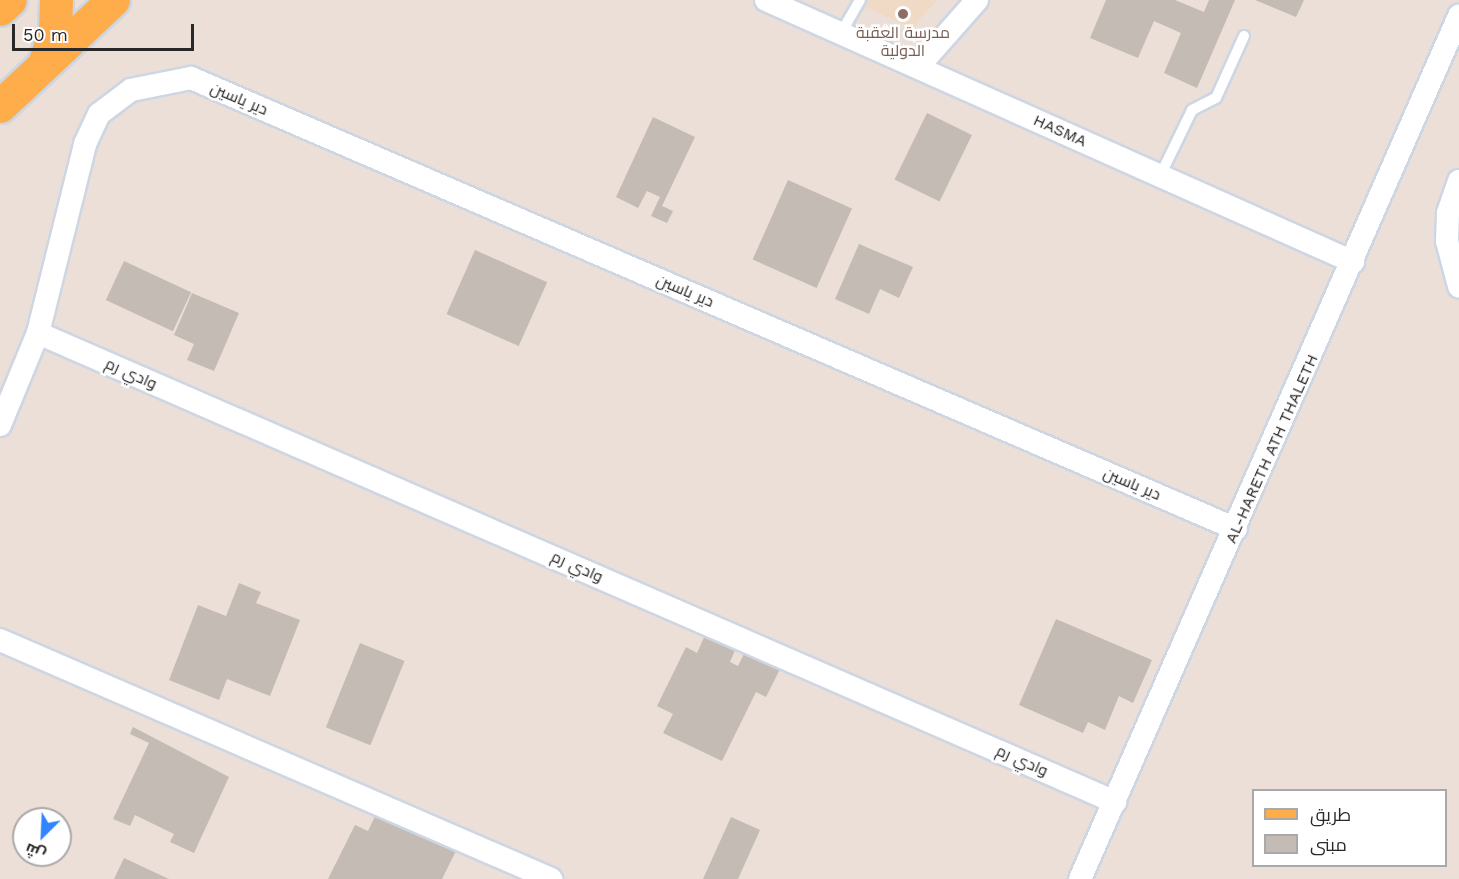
<!DOCTYPE html>
<html>
<head>
<meta charset="utf-8">
<style>
  body { margin:0 }
  #map { position:relative; width:1459px; height:879px; overflow:hidden; background:#ecdfd8; font-family:"Work Sans",Cairo,sans-serif }
  div>[style] { position:absolute }
  .education>* { inset:0; background:#f0d9c5 }
  .building>* { inset:0; background:#c3bbb4; transform-origin:0 0 }
  .roads { filter:drop-shadow(2px 0 #cdd6e3) drop-shadow(-2px 0 #cdd6e3) drop-shadow(0 2px #cdd6e3) drop-shadow(0 -2px #cdd6e3) }
  .service>* { height:10px; margin:-5px; padding:0 5px; transform-origin:5px; border-radius:5px; background:#fff }
  .minor>* { height:22px; margin:-11px; padding:0 11px; transform-origin:11px; border-radius:11px; background:#fff }
  .primary>* { height:33px; margin:-16.5px; padding:0 16.5px; transform-origin:16.5px; border-radius:16.5px; background:#ffad4b }
  .dots>* { width:16px; height:16px; translate:-50% -50%; box-sizing:border-box; border:3px solid #fff; border-radius:50% }
  span { translate:-50% -50%; white-space:nowrap; text-align:center; line-height:1.15; -webkit-text-stroke:5px #fff; paint-order:stroke }
  .education-label { font-size:16px; color:#785e54 }
  .street-label { font-size:16px; color:#282828 }
  .legend { position:absolute; left:1252px; top:789px; width:195px; height:78px; box-sizing:border-box; background:#fff; border:2px solid #a9a9a9; margin:0; padding:8px 10px; list-style:none; font-size:18px; color:#282828 }
  .legend li { display:flex; align-items:center; gap:12px; height:30px }
  .legend b { width:30px; border:2px solid #a9a9a9 }
  .north { position:absolute; left:12px; top:807px; width:60px; height:60px; box-sizing:border-box; background:#fff; border:2px solid #a9a9a9; border-radius:50%; rotate:204deg; font-size:16px; font-weight:700; line-height:24px; text-align:center; color:#282828 }
  .north::after { content:''; display:block; margin:auto; width:21px; height:27px; background:#3285ff; clip-path:polygon(50% 0,100% 100%,50% 72%,0 100%) }
  .scale { position:absolute; left:12px; top:24px; width:182px; height:27px; box-sizing:border-box; border:3px solid #282828; border-top:0; padding-left:8px; font-size:18px; line-height:21px; white-space:nowrap; color:#282828; -webkit-text-stroke:4px #fff; paint-order:stroke }
</style>
</head>
<body>
<div id="map">
  <div class="education">
    <i style="clip-path:polygon(850px 0,937px 0,912px 28px)"></i>
  </div>
  <div class="building">
    <i style="clip-path:polygon(1106px 0,1175px 0,1204px 12px,1209px 0,1235px 0,1197px 88px,1164px 73px,1181px 33px,1154px 21px,1138px 58px,1090px 38px)"></i>
    <i style="clip-path:polygon(1255px 0,1304px 0,1296px 17px)"></i>
    <i style="left:927px;top:113px;width:50px;height:74px;rotate:26deg"></i>
    <i style="clip-path:polygon(653px 117px,695px 137px,662px 206px,673px 211px,667px 223px,651px 216px,660px 197px,647px 191px,638px 208px,616px 197px)"></i>
    <i style="left:788px;top:180px;width:70px;height:87px;rotate:24deg"></i>
    <i style="clip-path:polygon(859px 244px,913px 267px,899px 298px,880px 289px,869px 314px,835px 299px)"></i>
    <i style="left:475px;top:250px;width:79px;height:70px;rotate:24deg"></i>
    <i style="left:124px;top:261px;width:74px;height:43px;rotate:25deg"></i>
    <i style="clip-path:polygon(192px 293px,239px 313px,214px 371px,187px 360px,194px 344px,174px 335px)"></i>
    <i style="clip-path:polygon(239px 583px,261px 592px,256px 603px,300px 620px,270px 696px,227px 679px,219px 700px,169px 680px,198px 605px,226px 616px)"></i>
    <i style="clip-path:polygon(1056px 619px,1152px 660px,1133px 703px,1119px 696px,1105px 730px,1088px 722px,1083px 733px,1019px 705px)"></i>
    <i style="clip-path:polygon(706px 633px,736px 648px,730px 662px,738px 666px,745px 652px,780px 669px,766px 697px,756px 692px,722px 761px,663px 733px,673px 714px,657px 706px,686px 647px,697px 653px)"></i>
    <i style="left:360px;top:643px;width:48px;height:91px;rotate:22deg"></i>
    <i style="clip-path:polygon(133px 727px,229px 777px,194px 853px,170px 842px,174px 834px,135px 815px,130px 826px,113px 819px,149px 743px,130px 734px)"></i>
    <i style="clip-path:polygon(377px 812px,456px 851px,442px 879px,328px 879px,355px 825px,368px 831px)"></i>
    <i style="clip-path:polygon(731px 817px,760px 830px,738px 879px,703px 879px)"></i>
    <i style="clip-path:polygon(124px 858px,169px 879px,114px 879px)"></i>
  </div>
  <div class="roads">
    <div class="service">
      <i style="left:841px;top:33px;width:38px;rotate:-60deg"></i>
      <i style="left:1160px;top:176px;width:73px;rotate:-64.1deg"></i>
      <i style="left:1192px;top:110px;width:27px;rotate:-27deg"></i>
      <i style="left:1216px;top:98px;width:68px;rotate:-65.7deg"></i>
    </div>
    <div class="minor">
      <i style="left:766px;top:0;width:643px;rotate:24.05deg"></i>
      <i style="left:918px;top:67px;width:89px;rotate:-48.6deg"></i>
      <i style="left:1459px;top:181px;width:34px;rotate:109deg"></i>
      <i style="left:1448px;top:213px;width:28px;rotate:92deg"></i>
      <i style="left:1447px;top:241px;width:47px;rotate:75.1deg"></i>
      <i style="left:38px;top:333px;width:1175px;rotate:23.53deg"></i>
      <i style="left:0;top:425px;width:100px;rotate:-67.6deg"></i>
      <i style="left:38px;top:333px;width:195px;rotate:-76deg"></i>
      <i style="left:85px;top:144px;width:33px;rotate:-65deg"></i>
      <i style="left:99px;top:114px;width:40px;rotate:-37deg"></i>
      <i style="left:131px;top:90px;width:61px;rotate:-11.3deg"></i>
      <i style="left:191px;top:78px;width:1138px;rotate:23.34deg"></i>
      <i style="left:0;top:640px;width:601px;rotate:23.45deg"></i>
      <i style="left:1080px;top:879px;width:943px;rotate:-66.29deg"></i>
    </div>
    <div class="primary">
      <i style="left:0;top:9px;width:13px;rotate:-42deg"></i>
      <i style="left:44px;top:64px;width:36px;rotate:-72deg"></i>
      <i style="left:55px;top:30px;width:30px;rotate:-88deg"></i>
      <i style="left:0;top:106px;width:155px;rotate:-43.2deg"></i>
    </div>
  </div>
  <div class="dots">
    <i style="left:903px;top:14px;background:#8d6e63"></i>
  </div>
  <div class="education-label">
    <span style="left:903px;top:42px">مدرسة العقبة<br>الدولية</span>
  </div>
  <div class="street-label">
    <span style="left:239px;top:99px;rotate:23deg">دير ياسين</span>
    <span style="left:1060px;top:131px;rotate:24deg">HASMA</span>
    <span style="left:685px;top:291px;rotate:23deg">دير ياسين</span>
    <span style="left:131px;top:374px;rotate:24deg">وادي رم</span>
    <span style="left:1272px;top:449px;rotate:-66deg">AL-HARETH ATH THALETH</span>
    <span style="left:1132px;top:484px;rotate:23deg">دير ياسين</span>
    <span style="left:577px;top:567px;rotate:24deg">وادي رم</span>
    <span style="left:1022px;top:761px;rotate:24deg">وادي رم</span>
  </div>
  <ul class="legend">
  <li><b style="height:8px;background:#ffad4b"></b>طريق</li>
  <li><b style="height:16px;background:#c3bbb4"></b>مبنى</li>
  </ul>
  <div class="north">ش</div>
  <div class="scale">50 m</div>
</div>
</body>
</html>
